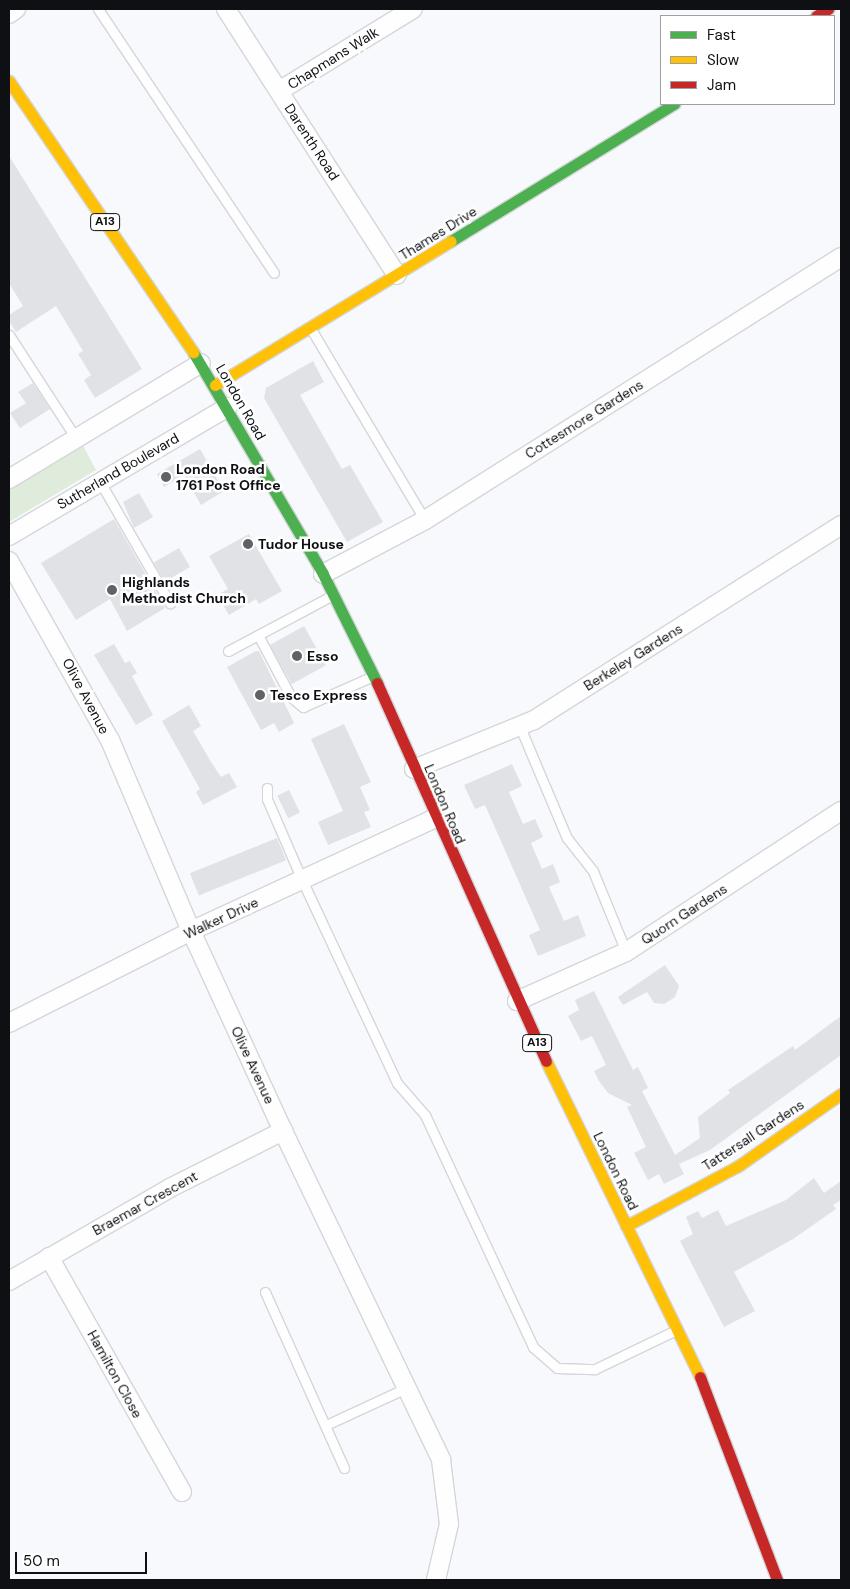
<!DOCTYPE html>
<html>
<head>
<meta charset="utf-8">
<style>
  body { margin:0 }
  #map { position:relative; width:850px; height:1589px; overflow:hidden; background:#f7f9fc; font-family:"DM Sans",sans-serif }
  div>[style] { position:absolute }
  .green>* { inset:0; background:#dfecdc }
  .building>* { inset:0; background:#e0e2e5; transform-origin:0 0 }
  .roads { filter:drop-shadow(1px 0 #d4d6d9) drop-shadow(-1px 0 #d4d6d9) drop-shadow(0 1px #d4d6d9) drop-shadow(0 -1px #d4d6d9) }
  .lane>* { height:9px; margin:-4.5px; padding:0 4.5px; transform-origin:4.5px; border-radius:4.5px; background:#fefeff }
  .street>* { height:18px; margin:-9px; padding:0 9px; transform-origin:9px; border-radius:9px; background:#fefeff }
  .fast>* { height:11px; margin:-5.5px; padding:0 5.5px; transform-origin:5.5px; border-radius:5.5px; background:#4caf50 }
  .slow>* { height:11px; margin:-5.5px; padding:0 5.5px; transform-origin:5.5px; border-radius:5.5px; background:#ffc107 }
  .jam>* { height:11px; margin:-5.5px; padding:0 5.5px; transform-origin:5.5px; border-radius:5.5px; background:#c62828 }
  .dots>* { width:14px; height:14px; translate:-50% -50%; box-sizing:border-box; border:2px solid #fff; border-radius:50% }
  span { translate:-50% -50%; white-space:nowrap; text-align:center; line-height:1.15; -webkit-text-stroke:5px #fff; paint-order:stroke }
  .shield-label span { padding:1px 4px; background:#fff; border:1px solid; border-radius:4px; -webkit-text-stroke-width:0 }
  .shield-label { font-size:12px; color:#0e1013; font-weight:700 }
  .street-label { font-size:14px; color:#0e1013 }
  .poi-label { font-size:14px; color:#0e1013; font-weight:700 }
  .left { translate:0 -50%; text-align:left }
  .frame { position:absolute; inset:0; border:10px solid #0e1013; pointer-events:none }
  .legend { position:absolute; left:660px; top:15px; width:175px; height:90px; box-sizing:border-box; background:#fff; border:1px solid #9f9fa1; margin:0; padding:6px 9px; list-style:none; font-size:15px; color:#0e1013 }
  .legend li { display:flex; align-items:center; gap:10px; height:25px }
  .legend b { width:25px; border:1px solid #9f9fa1 }
  .scale { position:absolute; left:15px; top:1552px; width:132px; height:22px; box-sizing:border-box; border:2px solid #0e1013; border-top:0; padding-left:6px; font-size:15px; line-height:18px; white-space:nowrap; color:#0e1013; -webkit-text-stroke:4px #fff; paint-order:stroke }
</style>
</head>
<body>
<div id="map">
  <div class="green">
    <i style="clip-path:polygon(81px 442px,96px 470px,9px 522px,9px 485px)"></i>
  </div>
  <div class="building">
    <i style="clip-path:polygon(9px 156px,142px 369px,95px 398px,84px 380px,91px 375px,78px 354px,83px 351px,56px 306px,16px 332px,9px 321px,9px 315px,23px 306px,9px 283px)"></i>
    <i style="clip-path:polygon(313px 361px,324px 382px,300px 395px,342px 469px,350px 465px,383px 522px,347px 542px,264px 398px,266px 388px)"></i>
    <i style="clip-path:polygon(33px 383px,50px 409px,20px 428px,10px 413px,26px 403px,18px 392px)"></i>
    <i style="clip-path:polygon(200px 449px,224px 491px,201px 505px,184px 475px,164px 487px,157px 474px)"></i>
    <i style="clip-path:polygon(139px 493px,153px 517px,134px 528px,123px 502px)"></i>
    <i style="clip-path:polygon(114px 519px,165px 608px,127px 631px,110px 599px,76px 620px,41px 563px)"></i>
    <i style="clip-path:polygon(249px 534px,282px 591px,259px 604px,256px 599px,229px 615px,217px 595px,228px 589px,209px 556px)"></i>
    <i style="left:179px;top:548px;width:22px;height:29px;rotate:60deg"></i>
    <i style="left:304px;top:626px;width:45px;height:39px;rotate:61deg"></i>
    <i style="clip-path:polygon(114px 644px,125px 663px,130px 661px,137px 673px,132px 676px,153px 715px,136px 725px,94px 655px)"></i>
    <i style="clip-path:polygon(256px 651px,259px 651px,294px 723px,279px 732px,274px 723px,261px 730px,227px 667px)"></i>
    <i style="clip-path:polygon(189px 705px,201px 726px,193px 731px,211px 762px,221px 777px,229px 773px,237px 787px,203px 805px,196px 792px,200px 789px,162px 721px)"></i>
    <i style="clip-path:polygon(344px 724px,371px 782px,360px 787px,370px 810px,364px 812px,371px 827px,328px 845px,318px 822px,343px 811px,311px 739px)"></i>
    <i style="clip-path:polygon(512px 764px,522px 786px,509px 792px,523px 824px,535px 819px,543px 837px,531px 843px,542px 869px,553px 864px,560px 882px,549px 887px,564px 921px,578px 915px,586px 936px,538px 956px,529px 935px,540px 930px,485px 805px,475px 809px,464px 785px)"></i>
    <i style="left:289px;top:790px;width:25px;height:13px;rotate:64deg"></i>
    <i style="left:277px;top:838px;width:24px;height:94px;rotate:68deg"></i>
    <i style="clip-path:polygon(665px 965px,679px 986px,675px 997px,664px 1004px,654px 1003px,647px 992px,623px 1005px,618px 997px)"></i>
    <i style="clip-path:polygon(594px 991px,633px 1070px,638px 1067px,648px 1088px,642px 1091px,675px 1155px,700px 1138px,698px 1117px,730px 1093px,728px 1090px,793px 1046px,795px 1050px,841px 1016px,841px 1055px,710px 1150px,679px 1164px,684px 1174px,664px 1184px,659px 1174px,648px 1180px,634px 1153px,646px 1147px,627px 1107px,632px 1105px,608px 1093px,599px 1081px,594px 1071px,606px 1065px,592px 1036px,581px 1041px,568px 1016px,579px 1010px,575px 1000px)"></i>
    <i style="clip-path:polygon(814px 1178px,824px 1193px,841px 1181px,841px 1200px,833px 1205px,836px 1209px,793px 1239px,734px 1272px,755px 1311px,724px 1327px,680px 1241px,693px 1234px,686px 1217px,698px 1211px,702px 1218px,718px 1210px,726px 1226px,786px 1200px)"></i>
  </div>
  <div class="roads">
    <div class="lane">
      <i style="left:98px;top:9px;width:317px;rotate:56.3deg"></i>
      <i style="left:311px;top:329px;width:222px;rotate:59.2deg"></i>
      <i style="left:9px;top:335px;width:123px;rotate:57deg"></i>
      <i style="left:100px;top:482px;width:140px;rotate:60deg"></i>
      <i style="left:258px;top:635px;width:70px;rotate:62deg"></i>
      <i style="left:291px;top:697px;width:16px;rotate:40deg"></i>
      <i style="left:303px;top:707px;width:74px;rotate:-23.8deg"></i>
      <i style="left:228px;top:651px;width:117px;rotate:-28.1deg"></i>
      <i style="left:520px;top:727px;width:121px;rotate:67.1deg"></i>
      <i style="left:567px;top:838px;width:42px;rotate:51.8deg"></i>
      <i style="left:593px;top:871px;width:87px;rotate:67.8deg"></i>
      <i style="left:267px;top:788px;width:11px;rotate:90deg"></i>
      <i style="left:267px;top:799px;width:88px;rotate:66.6deg"></i>
      <i style="left:302px;top:880px;width:224px;rotate:64.9deg"></i>
      <i style="left:397px;top:1083px;width:43px;rotate:48.8deg"></i>
      <i style="left:425px;top:1115px;width:256px;rotate:65deg"></i>
      <i style="left:533px;top:1347px;width:32px;rotate:41deg"></i>
      <i style="left:557px;top:1368px;width:38px;rotate:2deg"></i>
      <i style="left:595px;top:1369px;width:88px;rotate:-25.7deg"></i>
      <i style="left:265px;top:1292px;width:193px;rotate:65.8deg"></i>
      <i style="left:326px;top:1425px;width:88px;rotate:-24.8deg"></i>
    </div>
    <div class="street">
      <i style="left:226px;top:9px;width:316px;rotate:57.3deg"></i>
      <i style="left:9px;top:14px;width:9px;rotate:-36deg"></i>
      <i style="left:279px;top:91px;width:157px;rotate:-31.5deg"></i>
      <i style="left:9px;top:479px;width:224px;rotate:-31.1deg"></i>
      <i style="left:9px;top:536px;width:254px;rotate:-30.5deg"></i>
      <i style="left:9px;top:561px;width:206px;rotate:60.6deg"></i>
      <i style="left:110px;top:740px;width:207px;rotate:67deg"></i>
      <i style="left:191px;top:931px;width:220px;rotate:65.3deg"></i>
      <i style="left:283px;top:1131px;width:365px;rotate:64.3deg"></i>
      <i style="left:441px;top:1460px;width:64px;rotate:82.9deg"></i>
      <i style="left:449px;top:1524px;width:57px;rotate:103.1deg"></i>
      <i style="left:323px;top:574px;width:115px;rotate:-27.9deg"></i>
      <i style="left:425px;top:520px;width:492px;rotate:-32.3deg"></i>
      <i style="left:414px;top:769px;width:130px;rotate:-22.2deg"></i>
      <i style="left:534px;top:720px;width:364px;rotate:-32.4deg"></i>
      <i style="left:517px;top:1001px;width:120px;rotate:-24.2deg"></i>
      <i style="left:626px;top:952px;width:257px;rotate:-33.3deg"></i>
      <i style="left:9px;top:1023px;width:204px;rotate:-26.8deg"></i>
      <i style="left:191px;top:931px;width:269px;rotate:-24.8deg"></i>
      <i style="left:49px;top:1257px;width:270px;rotate:60.5deg"></i>
      <i style="left:9px;top:1281px;width:186px;rotate:-30deg"></i>
      <i style="left:170px;top:1188px;width:127px;rotate:-26.8deg"></i>
    </div>
    <div class="fast">
      <i style="left:451px;top:241px;width:262px;rotate:-31.6deg"></i>
      <i style="left:193px;top:352px;width:257px;rotate:59.6deg"></i>
      <i style="left:323px;top:574px;width:122px;rotate:63.6deg"></i>
    </div>
    <div class="slow">
      <i style="left:9px;top:81px;width:328px;rotate:55.8deg"></i>
      <i style="left:215px;top:385px;width:276px;rotate:-31.4deg"></i>
      <i style="left:546px;top:1061px;width:352px;rotate:64deg"></i>
      <i style="left:626px;top:1226px;width:127px;rotate:-28.2deg"></i>
      <i style="left:738px;top:1166px;width:126px;rotate:-35deg"></i>
    </div>
    <div class="jam">
      <i style="left:816px;top:16px;width:14px;rotate:-30deg"></i>
      <i style="left:377px;top:683px;width:414px;rotate:65.9deg"></i>
      <i style="left:700px;top:1377px;width:217px;rotate:69.2deg"></i>
    </div>
  </div>
  <div class="dots">
    <i style="left:166px;top:477px;background:#606265"></i>
    <i style="left:248px;top:544px;background:#606265"></i>
    <i style="left:112px;top:590px;background:#606265"></i>
    <i style="left:297px;top:656px;background:#606265"></i>
    <i style="left:260px;top:695px;background:#606265"></i>
  </div>
  <div class="shield-label">
    <span style="left:105px;top:222px">A13</span>
    <span style="left:537px;top:1043px">A13</span>
  </div>
  <div class="street-label">
    <span style="left:333px;top:58px;rotate:-32deg">Chapmans Walk</span>
    <span style="left:312px;top:142px;rotate:57deg">Darenth Road</span>
    <span style="left:438px;top:233px;rotate:-32deg">Thames Drive</span>
    <span style="left:241px;top:402px;rotate:60deg">London Road</span>
    <span style="left:584px;top:419px;rotate:-32deg">Cottesmore Gardens</span>
    <span style="left:118px;top:471px;rotate:-30deg">Sutherland Boulevard</span>
    <span style="left:633px;top:657px;rotate:-32deg">Berkeley Gardens</span>
    <span style="left:86px;top:696px;rotate:62deg">Olive Avenue</span>
    <span style="left:445px;top:804px;rotate:67deg">London Road</span>
    <span style="left:684px;top:914px;rotate:-33deg">Quorn Gardens</span>
    <span style="left:221px;top:918px;rotate:-25deg">Walker Drive</span>
    <span style="left:253px;top:1065px;rotate:65deg">Olive Avenue</span>
    <span style="left:753px;top:1135px;rotate:-33deg">Tattersall Gardens</span>
    <span style="left:616px;top:1171px;rotate:64deg">London Road</span>
    <span style="left:145px;top:1203px;rotate:-29deg">Braemar Crescent</span>
    <span style="left:115px;top:1374px;rotate:61deg">Hamilton Close</span>
  </div>
  <div class="poi-label">
    <span class="left" style="left:176px;top:477px">London Road<br>1761 Post Office</span>
    <span class="left" style="left:258px;top:544px">Tudor House</span>
    <span class="left" style="left:122px;top:590px">Highlands<br>Methodist Church</span>
    <span class="left" style="left:307px;top:656px">Esso</span>
    <span class="left" style="left:270px;top:695px">Tesco Express</span>
  </div>
  <div class="frame"></div>
  <ul class="legend">
  <li><b style="height:6px;background:#4caf50"></b>Fast</li>
  <li><b style="height:6px;background:#ffc107"></b>Slow</li>
  <li><b style="height:6px;background:#c62828"></b>Jam</li>
  </ul>
  <div class="scale">50 m</div>
</div>
</body>
</html>
